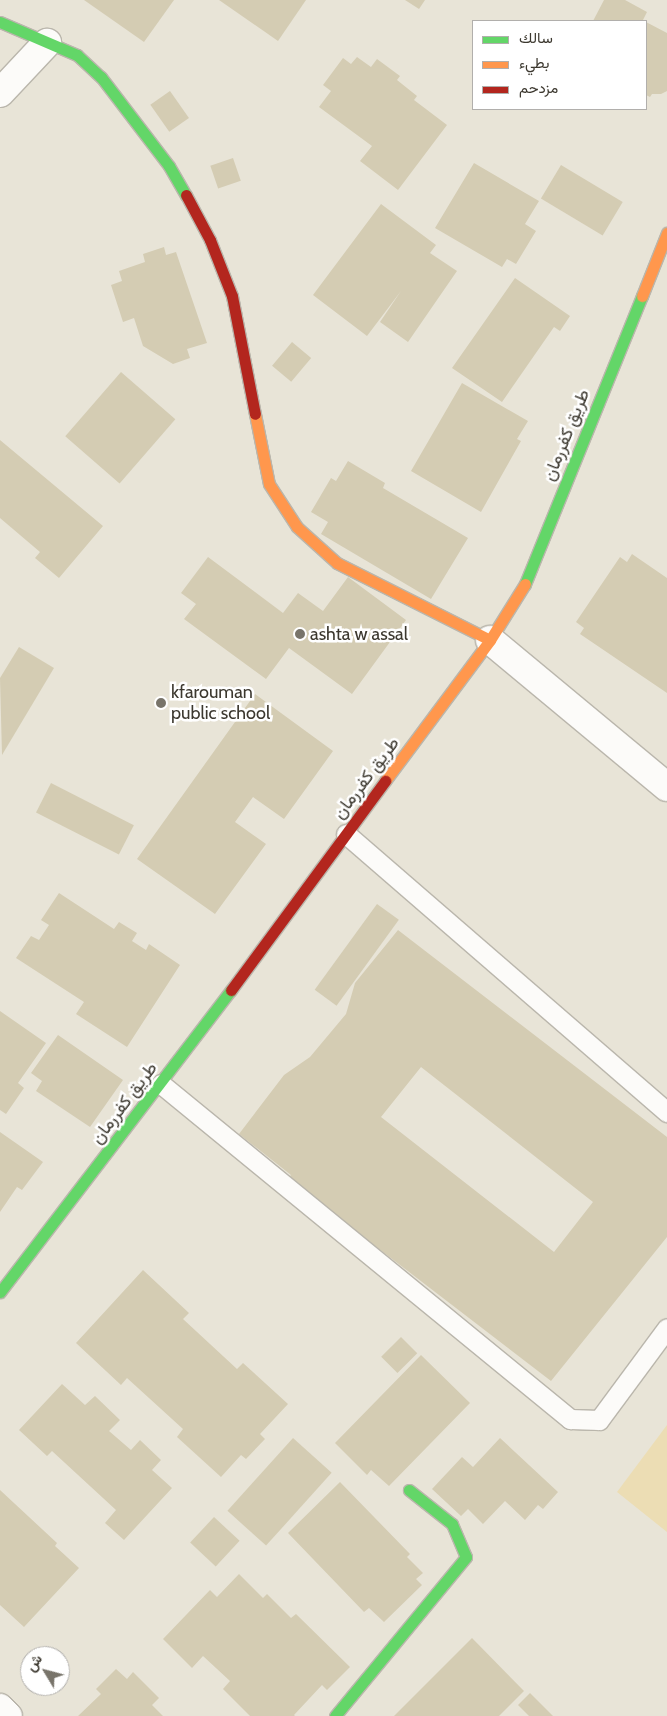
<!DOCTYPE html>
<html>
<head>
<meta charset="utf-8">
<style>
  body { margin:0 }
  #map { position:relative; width:667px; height:1716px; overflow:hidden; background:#e8e4d7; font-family:Cabin,Vazirmatn,sans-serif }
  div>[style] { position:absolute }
  .green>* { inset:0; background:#ecddb4 }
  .building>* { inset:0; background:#d4ccb3; transform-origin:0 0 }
  .roads { filter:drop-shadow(1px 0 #bab6ac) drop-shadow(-1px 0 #bab6ac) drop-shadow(0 1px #bab6ac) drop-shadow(0 -1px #bab6ac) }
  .lane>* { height:19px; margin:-9.5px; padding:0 9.5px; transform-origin:9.5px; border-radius:9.5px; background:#fcfbf9 }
  .street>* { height:28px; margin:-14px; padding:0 14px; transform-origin:14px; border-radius:14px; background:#fcfbf9 }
  .fast>* { height:11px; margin:-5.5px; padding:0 5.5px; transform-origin:5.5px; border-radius:5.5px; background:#63d668 }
  .slow>* { height:11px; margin:-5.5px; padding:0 5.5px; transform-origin:5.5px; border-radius:5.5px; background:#ff974d }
  .jam>* { height:11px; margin:-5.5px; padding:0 5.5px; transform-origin:5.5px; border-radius:5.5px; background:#b3261e }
  .dots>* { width:14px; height:14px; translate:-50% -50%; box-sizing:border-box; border:2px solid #fff; border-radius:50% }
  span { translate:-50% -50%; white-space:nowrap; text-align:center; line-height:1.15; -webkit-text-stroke:5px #fff; paint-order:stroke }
  .street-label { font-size:18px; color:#3c382f }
  .poi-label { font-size:18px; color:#3c382f }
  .left { translate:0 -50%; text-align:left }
  .legend { position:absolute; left:472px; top:20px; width:175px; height:90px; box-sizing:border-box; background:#fff; border:1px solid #b1afac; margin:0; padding:6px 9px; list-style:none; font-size:15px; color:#3c382f }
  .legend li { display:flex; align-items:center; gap:10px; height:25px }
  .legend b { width:25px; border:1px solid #b1afac }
  .north { position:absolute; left:20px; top:1646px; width:50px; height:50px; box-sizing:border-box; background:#fff; border:1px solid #b1afac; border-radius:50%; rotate:307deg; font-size:14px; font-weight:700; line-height:20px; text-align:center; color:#3c382f }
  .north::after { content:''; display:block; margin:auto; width:18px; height:22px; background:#78746a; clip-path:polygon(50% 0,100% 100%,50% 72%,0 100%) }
</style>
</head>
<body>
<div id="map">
  <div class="green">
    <i style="clip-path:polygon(667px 1425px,667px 1532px,617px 1492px)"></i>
  </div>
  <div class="building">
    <i style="clip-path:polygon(84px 0,174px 0,144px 42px)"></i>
    <i style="clip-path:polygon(219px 0,306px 0,278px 41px)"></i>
    <i style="clip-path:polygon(405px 0,425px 0,419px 9px)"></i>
    <i style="clip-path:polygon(604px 0,625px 0,647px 12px,643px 20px,645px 21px,593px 21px)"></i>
    <i style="clip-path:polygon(646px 22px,667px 33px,667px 91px,661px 94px,652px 94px,650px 97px,646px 95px)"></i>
    <i style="clip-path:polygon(357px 57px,371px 67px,377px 59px,400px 76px,397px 80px,417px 96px,414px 100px,447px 125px,398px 190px,360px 161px,372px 146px,319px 107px,331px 91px,323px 85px,343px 58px,351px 64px)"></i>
    <i style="left:170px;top:91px;width:33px;height:24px;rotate:55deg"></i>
    <i style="left:233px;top:158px;width:24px;height:24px;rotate:71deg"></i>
    <i style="clip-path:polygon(474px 163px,539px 201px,525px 224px,536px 231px,516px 264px,507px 259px,502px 267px,435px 228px)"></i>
    <i style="left:561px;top:165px;width:72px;height:39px;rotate:31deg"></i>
    <i style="clip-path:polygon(381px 204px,436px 245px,430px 253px,457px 271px,408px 342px,380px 322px,401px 291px,367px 336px,313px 295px)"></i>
    <i style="clip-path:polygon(164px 247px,166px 255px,176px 252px,207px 343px,187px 349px,190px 358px,173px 364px,143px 346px,134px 318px,123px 322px,111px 285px,122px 281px,119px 271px,145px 262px,143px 254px)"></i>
    <i style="clip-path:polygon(515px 278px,570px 316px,560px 331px,554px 327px,502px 402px,452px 368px)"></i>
    <i style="left:292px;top:342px;width:25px;height:31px;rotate:40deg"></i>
    <i style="left:121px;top:372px;width:72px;height:85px;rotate:41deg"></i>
    <i style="clip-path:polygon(462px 383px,528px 421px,517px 439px,521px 441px,481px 512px,411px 471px)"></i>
    <i style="clip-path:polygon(0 440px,103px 526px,59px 578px,35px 558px,40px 552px,0 518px)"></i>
    <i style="clip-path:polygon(348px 461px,385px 483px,383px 488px,468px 538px,431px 599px,321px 534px,328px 522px,311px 512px,331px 478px,336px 481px)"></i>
    <i style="clip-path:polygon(632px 554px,667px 578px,667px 693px,580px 634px,584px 628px,576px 622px,620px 557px,627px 562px)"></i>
    <i style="clip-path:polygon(208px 557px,283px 613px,298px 593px,323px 611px,348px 577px,406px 620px,352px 694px,289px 648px,266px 679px,184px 619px,196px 604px,181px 593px)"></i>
    <i style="clip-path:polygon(19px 647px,54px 668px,2px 755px,0 678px)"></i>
    <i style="clip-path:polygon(255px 694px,333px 751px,284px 819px,253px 797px,235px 822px,266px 844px,215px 914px,137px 859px)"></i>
    <i style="left:51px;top:783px;width:93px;height:33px;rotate:27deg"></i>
    <i style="clip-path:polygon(59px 893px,114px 929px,119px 922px,137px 933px,132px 941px,146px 950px,149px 944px,180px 965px,127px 1047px,76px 1014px,84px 1002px,16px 958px,31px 936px,39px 940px,49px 925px,41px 920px)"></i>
    <i style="left:377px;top:904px;width:27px;height:106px;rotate:36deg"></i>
    <i style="clip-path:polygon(evenodd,398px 930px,667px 1137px,667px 1237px,551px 1381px,288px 1179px,291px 1175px,239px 1134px,284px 1075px,310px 1057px,346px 1014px,355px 983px,398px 930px,421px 1067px,593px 1202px,554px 1252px,381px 1117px,421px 1067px)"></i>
    <i style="clip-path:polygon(0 1011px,46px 1043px,18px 1083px,24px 1088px,6px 1114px,0 1110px)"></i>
    <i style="clip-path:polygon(58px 1035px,123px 1080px,90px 1127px,36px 1091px,42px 1081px,31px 1073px)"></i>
    <i style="clip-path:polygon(0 1132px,43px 1162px,22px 1190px,17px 1187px,0 1212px)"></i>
    <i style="clip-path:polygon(143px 1270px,189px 1313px,183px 1319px,237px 1369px,243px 1363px,288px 1404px,260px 1434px,265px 1439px,246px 1459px,241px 1455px,221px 1477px,177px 1437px,183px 1429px,127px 1378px,121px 1385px,76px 1343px)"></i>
    <i style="left:401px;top:1337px;width:23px;height:28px;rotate:45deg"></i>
    <i style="clip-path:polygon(421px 1355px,470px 1403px,389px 1486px,371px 1470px,367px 1475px,335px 1443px)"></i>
    <i style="clip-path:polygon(62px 1384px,85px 1405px,95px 1396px,120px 1420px,109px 1431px,131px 1450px,140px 1440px,161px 1460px,152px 1470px,172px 1488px,124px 1540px,105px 1523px,116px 1510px,52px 1451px,47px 1456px,19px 1430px)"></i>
    <i style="left:293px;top:1438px;width:52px;height:98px;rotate:42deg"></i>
    <i style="clip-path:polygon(500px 1438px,558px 1492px,543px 1509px,538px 1505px,525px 1520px,505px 1501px,483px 1524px,468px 1509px,461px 1516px,432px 1489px,462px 1457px,473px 1467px)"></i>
    <i style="clip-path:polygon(340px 1482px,410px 1554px,407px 1557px,423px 1573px,416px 1579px,422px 1585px,384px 1622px,369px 1608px,364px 1612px,288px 1533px)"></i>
    <i style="clip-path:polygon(0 1490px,57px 1543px,55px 1546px,79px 1568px,24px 1627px,0 1605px)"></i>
    <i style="left:214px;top:1517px;width:35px;height:35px;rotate:43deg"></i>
    <i style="clip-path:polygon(239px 1574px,263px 1598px,267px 1594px,291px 1618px,296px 1614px,350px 1667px,327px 1690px,322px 1685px,294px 1715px,295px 1716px,250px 1716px,223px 1689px,230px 1681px,203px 1656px,192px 1668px,163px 1639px,210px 1590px,217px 1597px)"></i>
    <i style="clip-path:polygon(472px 1638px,524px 1691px,499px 1716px,394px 1716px)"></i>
    <i style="clip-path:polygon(116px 1669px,127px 1679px,133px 1672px,159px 1698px,152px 1705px,163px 1716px,78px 1716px,101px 1694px,96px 1689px)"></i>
    <i style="clip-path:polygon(530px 1693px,553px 1716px,529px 1716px,518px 1705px)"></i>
  </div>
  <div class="roads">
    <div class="lane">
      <i style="left:346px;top:834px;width:425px;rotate:40.9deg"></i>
      <i style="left:161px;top:1084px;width:529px;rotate:39.32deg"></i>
      <i style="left:570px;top:1419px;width:29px;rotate:2deg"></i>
      <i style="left:599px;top:1420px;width:114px;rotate:-53.5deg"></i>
    </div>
    <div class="street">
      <i style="left:0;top:93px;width:69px;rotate:-46.8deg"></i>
      <i style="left:490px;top:640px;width:230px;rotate:39.7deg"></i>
      <i style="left:0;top:1708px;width:11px;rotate:45deg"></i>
    </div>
    <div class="fast">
      <i style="left:0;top:22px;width:84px;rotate:23.2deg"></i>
      <i style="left:77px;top:55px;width:33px;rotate:43deg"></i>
      <i style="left:101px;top:77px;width:112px;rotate:52.6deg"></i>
      <i style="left:169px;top:166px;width:34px;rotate:60deg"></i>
      <i style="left:525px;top:584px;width:311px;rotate:-67.9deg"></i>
      <i style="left:0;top:1292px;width:380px;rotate:-52.6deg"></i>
      <i style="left:335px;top:1716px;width:206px;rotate:-50.5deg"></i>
      <i style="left:466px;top:1557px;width:36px;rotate:-113deg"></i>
      <i style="left:452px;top:1524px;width:55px;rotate:-141.7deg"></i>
    </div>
    <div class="slow">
      <i style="left:642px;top:296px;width:68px;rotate:-68.4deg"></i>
      <i style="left:255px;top:414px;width:71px;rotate:78.7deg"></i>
      <i style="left:269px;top:484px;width:51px;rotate:56.9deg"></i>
      <i style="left:297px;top:527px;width:54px;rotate:42deg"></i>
      <i style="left:337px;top:563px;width:171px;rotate:26.7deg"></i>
      <i style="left:385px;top:781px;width:176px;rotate:-53.3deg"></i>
      <i style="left:490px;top:640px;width:66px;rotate:-58deg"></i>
    </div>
    <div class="jam">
      <i style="left:186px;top:195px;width:51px;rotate:61.9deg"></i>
      <i style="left:210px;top:240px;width:60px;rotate:68.6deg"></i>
      <i style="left:232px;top:296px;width:120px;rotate:79deg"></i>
      <i style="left:231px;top:990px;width:260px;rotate:-53.6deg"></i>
    </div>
  </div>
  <div class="dots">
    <i style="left:300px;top:634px;background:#78746a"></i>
    <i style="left:161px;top:703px;background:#78746a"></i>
  </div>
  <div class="street-label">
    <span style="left:566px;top:435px;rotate:-68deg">طريق كفررمان</span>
    <span style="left:366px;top:778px;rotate:-53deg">طريق كفررمان</span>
    <span style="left:124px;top:1103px;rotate:-53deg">طريق كفررمان</span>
  </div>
  <div class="poi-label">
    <span class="left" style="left:310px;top:634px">ashta w assal</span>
    <span class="left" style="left:171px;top:703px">kfarouman<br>public school</span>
  </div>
  <ul class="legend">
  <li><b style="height:6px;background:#63d668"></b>سالك</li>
  <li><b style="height:6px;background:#ff974d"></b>بطيء</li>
  <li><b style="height:6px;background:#b3261e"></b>مزدحم</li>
  </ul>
  <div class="north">ش</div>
</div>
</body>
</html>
